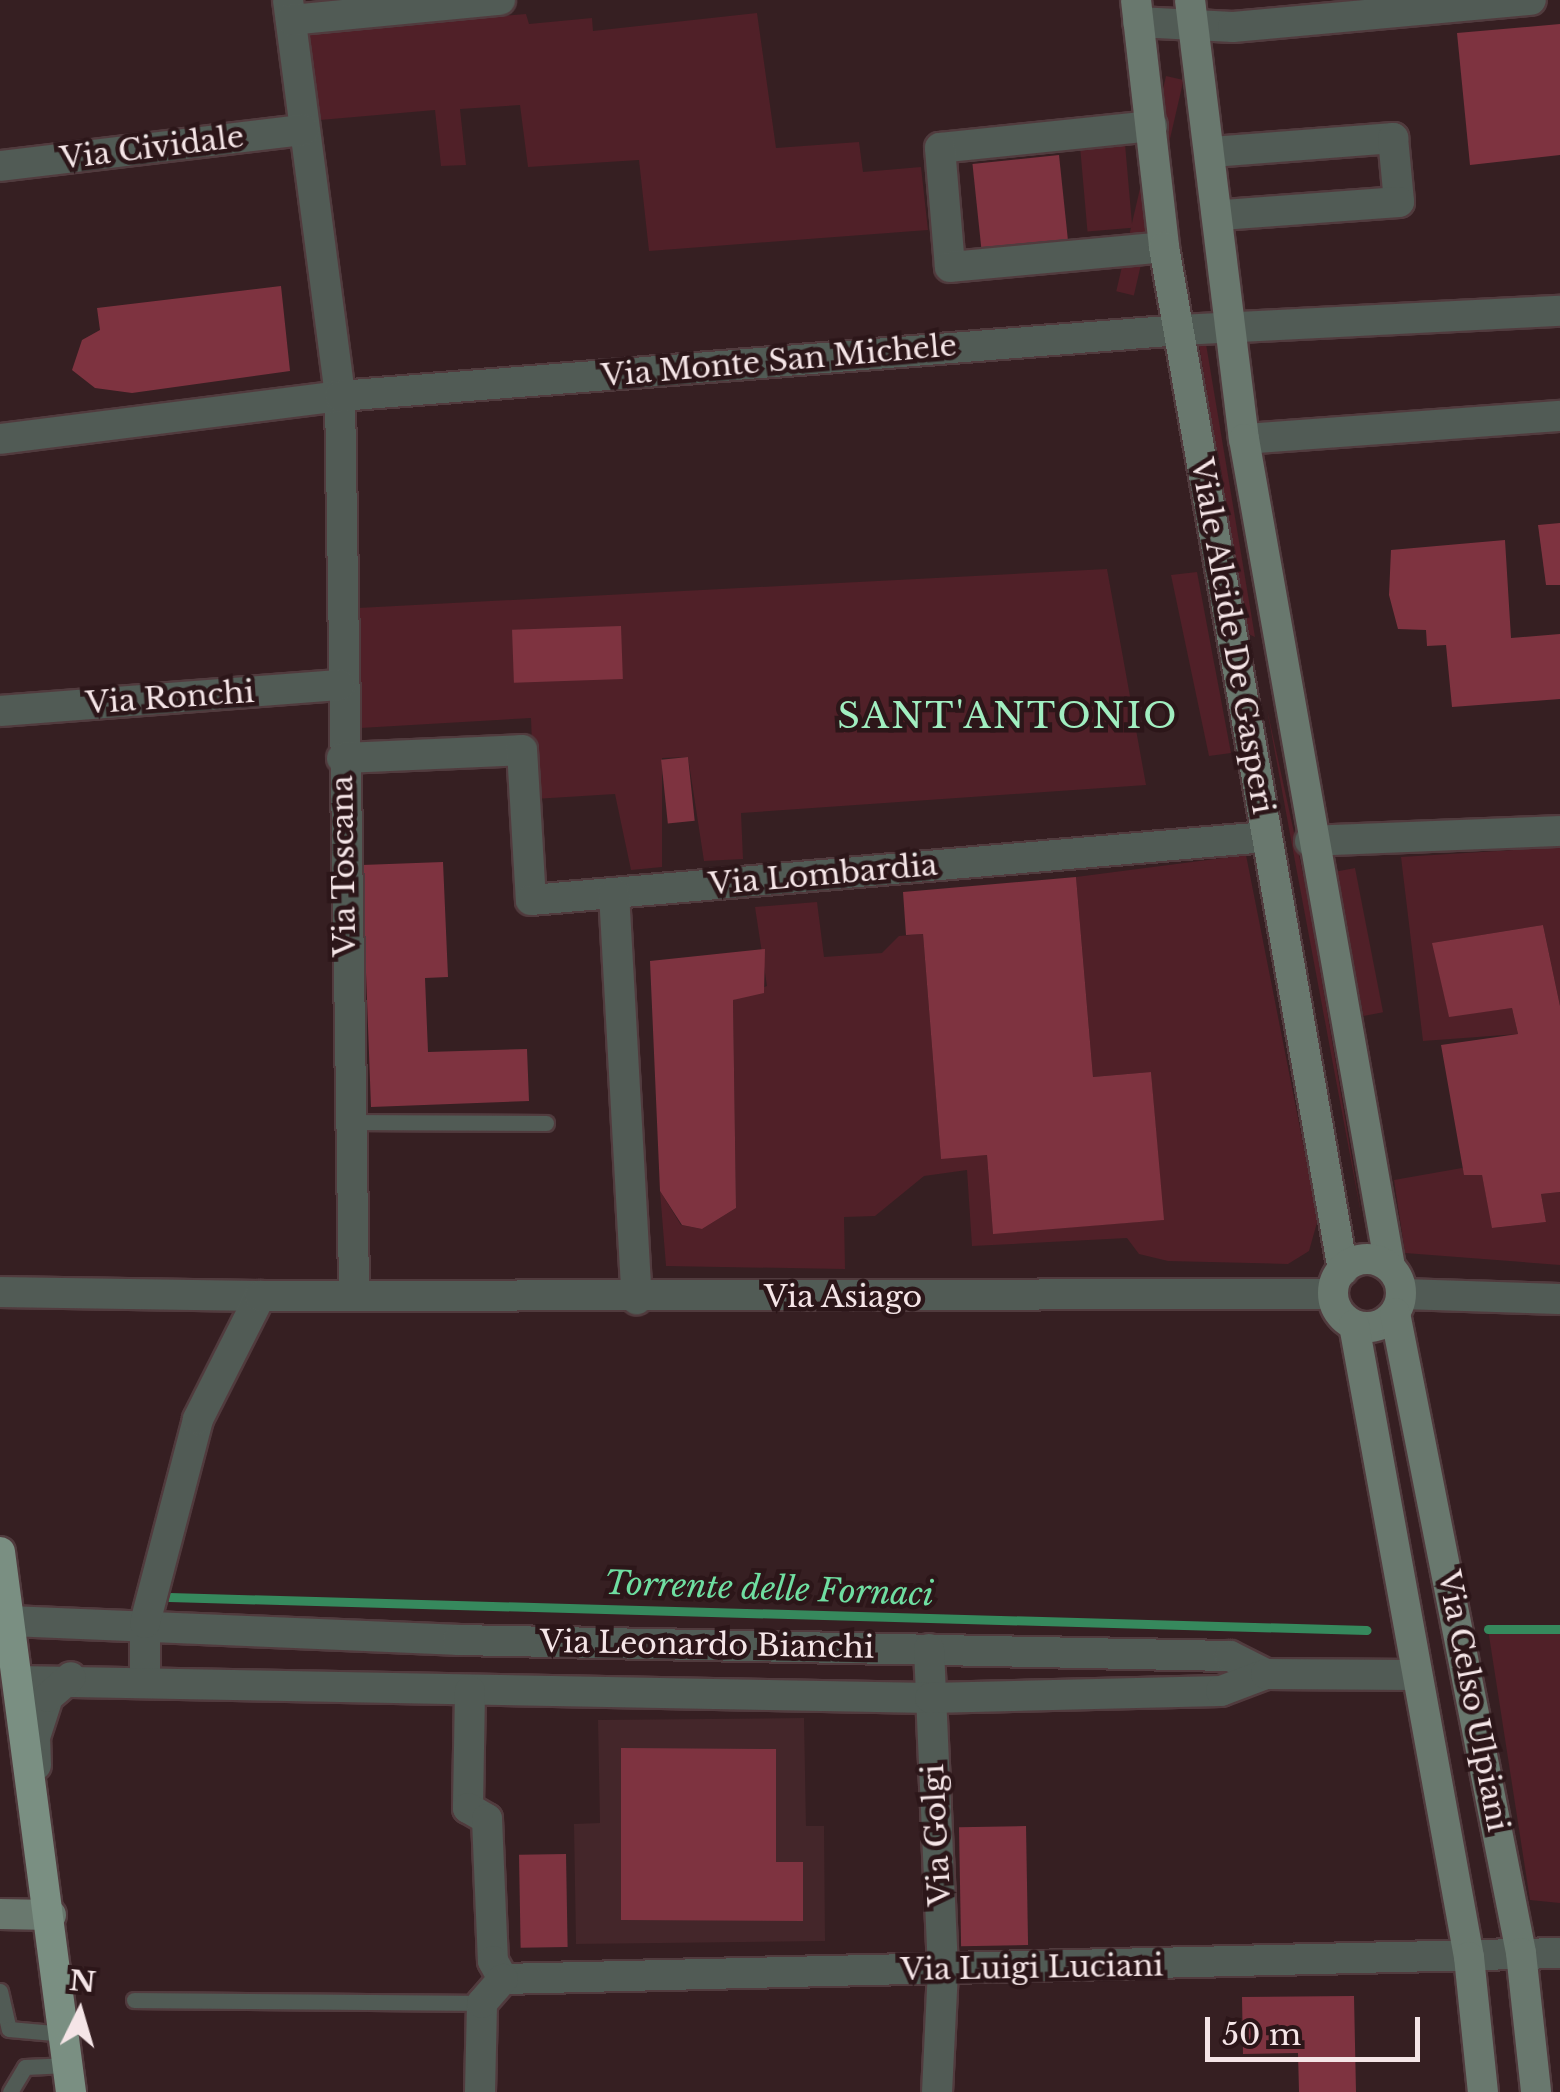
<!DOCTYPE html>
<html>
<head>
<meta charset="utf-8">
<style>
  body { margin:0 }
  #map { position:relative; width:1560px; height:2092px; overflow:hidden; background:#361f22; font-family:"Libre Baskerville",serif }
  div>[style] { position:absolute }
  .built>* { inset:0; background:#44262a }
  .green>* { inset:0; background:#502028; transform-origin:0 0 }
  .stream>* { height:9px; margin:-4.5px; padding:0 4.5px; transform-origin:4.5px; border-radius:4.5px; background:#36895d }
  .building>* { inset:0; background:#7e3340; transform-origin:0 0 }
  .roads { filter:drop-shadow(2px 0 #513b3e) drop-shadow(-2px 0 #513b3e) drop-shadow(0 2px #513b3e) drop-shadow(0 -2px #513b3e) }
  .lane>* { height:15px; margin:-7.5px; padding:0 7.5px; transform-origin:7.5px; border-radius:7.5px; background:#515b55 }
  .street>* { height:30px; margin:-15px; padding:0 15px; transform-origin:15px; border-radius:15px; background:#515b55 }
  .secondary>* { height:30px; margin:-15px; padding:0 15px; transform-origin:15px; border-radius:15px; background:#69786e }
  .secondary>.ring { margin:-15px; padding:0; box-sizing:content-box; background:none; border:30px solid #69786e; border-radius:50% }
  .primary>* { height:30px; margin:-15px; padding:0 15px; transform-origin:15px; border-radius:15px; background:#7a8f82 }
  span { translate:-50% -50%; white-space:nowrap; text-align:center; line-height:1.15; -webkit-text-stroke:9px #2c1619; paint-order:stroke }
  .street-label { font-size:30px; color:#f5e5e7 }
  .water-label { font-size:32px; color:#6fdea1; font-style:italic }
  .quarter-label { font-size:35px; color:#a1eec0; letter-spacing:2.5px }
  .north { position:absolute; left:30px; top:1962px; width:100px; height:100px; -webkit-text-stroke:8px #2c1619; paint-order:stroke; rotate:5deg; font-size:28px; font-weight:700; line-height:40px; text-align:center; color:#f5e5e7 }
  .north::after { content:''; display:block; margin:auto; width:35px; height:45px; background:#f5e5e7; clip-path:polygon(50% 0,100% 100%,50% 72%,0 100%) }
  .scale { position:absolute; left:1205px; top:2017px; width:215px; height:45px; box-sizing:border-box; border:5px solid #f5e5e7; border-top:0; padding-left:12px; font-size:30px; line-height:35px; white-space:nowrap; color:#f5e5e7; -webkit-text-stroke:8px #2c1619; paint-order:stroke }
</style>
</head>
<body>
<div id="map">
  <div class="built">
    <i style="clip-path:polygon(804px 1718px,806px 1826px,824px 1826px,825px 1941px,576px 1944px,574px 1824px,600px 1823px,598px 1720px)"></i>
  </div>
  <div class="green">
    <i style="clip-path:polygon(757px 13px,776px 148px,859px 142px,863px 172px,921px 167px,928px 230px,649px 251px,639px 160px,528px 167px,520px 105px,460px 109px,466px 165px,441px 166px,435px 110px,320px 120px,307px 32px,526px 14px,529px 24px,592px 18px,593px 31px)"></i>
    <i style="left:1166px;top:76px;width:18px;height:221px;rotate:13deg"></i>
    <i style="left:1125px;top:144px;width:84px;height:45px;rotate:85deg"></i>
    <i style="clip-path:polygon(1198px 339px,1206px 344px,1255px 637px,1246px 633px)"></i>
    <i style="clip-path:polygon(1107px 569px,1146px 785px,741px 813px,743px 859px,704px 861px,688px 757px,662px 758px,662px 867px,631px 870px,615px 794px,534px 799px,531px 718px,360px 728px,358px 608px)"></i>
    <i style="clip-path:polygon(1197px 572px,1231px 753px,1209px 756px,1171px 575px)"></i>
    <i style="clip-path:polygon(1267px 709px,1307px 892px,1362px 1219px,1297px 872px)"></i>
    <i style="clip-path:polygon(1560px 847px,1560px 1006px,1543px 925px,1433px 943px,1449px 1016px,1512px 1008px,1518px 1034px,1423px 1041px,1401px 857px)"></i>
    <i style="clip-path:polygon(1246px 855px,1318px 1219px,1309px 1251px,1288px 1264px,1168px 1261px,1139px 1254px,1127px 1238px,972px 1246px,967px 1170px,924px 1176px,875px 1216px,844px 1217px,845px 1269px,666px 1266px,660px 1191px,681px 1225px,702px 1229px,736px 1208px,733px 1000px,767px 986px,755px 907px,817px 902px,824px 957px,882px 953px,899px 936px,923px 934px,941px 1158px,987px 1155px,993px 1233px,1163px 1220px,1151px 1072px,1093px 1077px,1076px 877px)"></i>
    <i style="left:1355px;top:868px;width:147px;height:20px;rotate:79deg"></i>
    <i style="clip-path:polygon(1462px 1168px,1482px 1175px,1493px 1228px,1546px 1222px,1541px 1194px,1560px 1192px,1560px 1265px,1405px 1253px,1394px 1180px)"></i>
    <i style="clip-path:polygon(1488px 1629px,1560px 1629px,1560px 1903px,1530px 1900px)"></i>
  </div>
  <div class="stream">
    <i style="left:169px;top:1597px;width:1198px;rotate:1.58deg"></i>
    <i style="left:1488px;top:1629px;width:72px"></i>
  </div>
  <div class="building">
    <i style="clip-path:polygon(1560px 24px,1560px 155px,1470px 165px,1457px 33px)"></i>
    <i style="left:1059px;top:155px;width:89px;height:87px;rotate:84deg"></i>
    <i style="clip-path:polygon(281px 286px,290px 371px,132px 393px,95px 388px,72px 370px,82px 340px,100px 330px,97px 308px)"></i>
    <i style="clip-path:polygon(1560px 523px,1560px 585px,1546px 585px,1538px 525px)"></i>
    <i style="clip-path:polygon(1505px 540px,1511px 638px,1560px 634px,1560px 699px,1452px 707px,1446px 645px,1427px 646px,1426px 630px,1398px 629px,1389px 595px,1391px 550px)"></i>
    <i style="left:621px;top:626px;width:53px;height:109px;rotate:88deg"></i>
    <i style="left:688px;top:757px;width:64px;height:27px;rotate:84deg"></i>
    <i style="clip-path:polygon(443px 862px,448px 977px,425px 978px,428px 1052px,527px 1049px,529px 1101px,371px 1107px,362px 865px)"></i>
    <i style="clip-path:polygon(1076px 877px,1093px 1077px,1151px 1072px,1164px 1220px,993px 1234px,987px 1155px,941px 1159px,923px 934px,906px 935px,903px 892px)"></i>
    <i style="clip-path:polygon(1543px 925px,1560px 1006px,1560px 1192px,1541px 1194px,1546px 1222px,1492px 1228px,1482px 1175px,1464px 1175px,1441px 1045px,1518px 1034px,1512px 1008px,1449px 1017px,1432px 943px)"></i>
    <i style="clip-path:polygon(765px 949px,764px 993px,733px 1000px,736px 1208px,702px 1229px,682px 1225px,660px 1191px,650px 961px)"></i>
    <i style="clip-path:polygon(621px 1748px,776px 1749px,776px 1862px,803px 1862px,803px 1921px,621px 1920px)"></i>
    <i style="left:1026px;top:1826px;width:119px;height:67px;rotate:89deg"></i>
    <i style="left:566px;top:1854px;width:93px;height:47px;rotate:89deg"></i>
    <i style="clip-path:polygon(1354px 1996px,1356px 2092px,1299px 2092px,1298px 2053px,1243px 2054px,1242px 1997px)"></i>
  </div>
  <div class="roads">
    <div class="lane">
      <i style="left:351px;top:1122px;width:195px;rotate:0.3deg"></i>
      <i style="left:0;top:1991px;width:39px;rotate:77deg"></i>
      <i style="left:9px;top:2029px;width:56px;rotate:5.1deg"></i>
      <i style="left:134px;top:2000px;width:348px;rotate:0.5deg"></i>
      <i style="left:10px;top:2092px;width:29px;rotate:-59deg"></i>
      <i style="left:25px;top:2067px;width:43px;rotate:-2.7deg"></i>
    </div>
    <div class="street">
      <i style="left:288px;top:0;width:399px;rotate:82.5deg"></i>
      <i style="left:340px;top:396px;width:896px;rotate:89.1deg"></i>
      <i style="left:291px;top:20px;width:210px;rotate:-5.5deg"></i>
      <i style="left:1138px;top:22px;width:95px;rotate:3deg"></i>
      <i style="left:1233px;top:27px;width:299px;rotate:-5.2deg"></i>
      <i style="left:1152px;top:126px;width:213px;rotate:174.1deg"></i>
      <i style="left:940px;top:148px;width:119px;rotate:85.2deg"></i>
      <i style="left:950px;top:267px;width:215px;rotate:-5.3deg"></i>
      <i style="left:1212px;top:152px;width:182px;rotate:-4.4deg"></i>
      <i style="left:1393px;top:138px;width:64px;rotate:84.6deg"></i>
      <i style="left:1399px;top:202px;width:179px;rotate:175.8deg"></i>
      <i style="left:0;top:166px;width:306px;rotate:-6.8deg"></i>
      <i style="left:0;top:439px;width:343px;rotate:-7.2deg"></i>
      <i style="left:340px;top:396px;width:843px;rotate:-4.49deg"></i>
      <i style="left:1180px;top:330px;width:380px;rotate:-2.9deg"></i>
      <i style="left:1244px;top:439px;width:317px;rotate:-4.2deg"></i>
      <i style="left:0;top:711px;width:341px;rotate:-4.4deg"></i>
      <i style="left:342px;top:758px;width:180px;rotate:-2.5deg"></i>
      <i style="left:522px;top:750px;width:150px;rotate:86.6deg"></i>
      <i style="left:531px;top:900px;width:738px;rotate:-4.9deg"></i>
      <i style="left:1310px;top:841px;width:250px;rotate:-2.3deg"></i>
      <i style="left:614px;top:893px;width:407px;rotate:86.8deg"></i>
      <i style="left:0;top:1292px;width:260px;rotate:0.9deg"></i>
      <i style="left:1402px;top:1294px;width:158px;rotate:1.8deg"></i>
      <i style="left:8px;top:1621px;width:450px;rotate:2.4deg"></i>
      <i style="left:458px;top:1640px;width:772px;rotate:1.19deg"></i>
      <i style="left:1230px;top:1656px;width:40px;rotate:26.6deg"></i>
      <i style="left:929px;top:1649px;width:321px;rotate:87.5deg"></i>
      <i style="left:943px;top:1970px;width:122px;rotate:92.8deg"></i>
      <i style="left:145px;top:1678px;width:55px;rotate:-90deg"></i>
      <i style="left:145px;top:1623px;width:211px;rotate:-75.4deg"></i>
      <i style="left:198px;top:1419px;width:138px;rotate:-63.2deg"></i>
      <i style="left:260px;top:1296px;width:1072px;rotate:-0.11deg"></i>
      <i style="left:18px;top:1681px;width:912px;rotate:1.07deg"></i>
      <i style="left:930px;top:1698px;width:291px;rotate:-1.4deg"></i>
      <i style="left:1221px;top:1691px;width:48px;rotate:-20.7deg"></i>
      <i style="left:1266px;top:1674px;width:150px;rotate:0.4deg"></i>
      <i style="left:470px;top:1691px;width:117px;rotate:91deg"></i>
      <i style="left:468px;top:1808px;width:22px;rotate:30deg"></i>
      <i style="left:487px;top:1819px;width:142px;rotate:87.6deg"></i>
      <i style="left:493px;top:1961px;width:21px;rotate:61deg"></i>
      <i style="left:36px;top:1765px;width:28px;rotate:-92deg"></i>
      <i style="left:35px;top:1737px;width:42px;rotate:-72deg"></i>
      <i style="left:48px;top:1697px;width:30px;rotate:-41deg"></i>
      <i style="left:503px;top:1979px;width:1057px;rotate:-1.41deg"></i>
      <i style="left:480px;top:2092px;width:89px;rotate:-88.7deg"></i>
      <i style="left:482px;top:2003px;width:32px;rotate:-49deg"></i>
    </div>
    <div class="secondary">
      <i style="left:1136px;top:0;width:249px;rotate:83.5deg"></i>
      <i style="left:1164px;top:247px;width:1039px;rotate:80.08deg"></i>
      <i style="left:1190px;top:0;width:442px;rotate:83deg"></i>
      <i style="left:1244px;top:439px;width:841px;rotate:80deg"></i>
      <i class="ring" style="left:1333px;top:1259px;width:38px;height:38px"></i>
      <i style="left:1395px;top:1313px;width:652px;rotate:78.86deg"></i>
      <i style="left:1521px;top:1953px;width:140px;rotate:83.8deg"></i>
      <i style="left:1354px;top:1325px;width:642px;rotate:79.69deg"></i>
      <i style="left:1469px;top:1957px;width:136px;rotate:84.1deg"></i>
      <i style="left:0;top:1914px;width:51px;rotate:1.1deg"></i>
    </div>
    <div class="primary">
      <i style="left:0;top:1552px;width:545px;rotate:82.51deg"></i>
    </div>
  </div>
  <div class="street-label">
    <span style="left:152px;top:148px;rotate:-7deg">Via Cividale</span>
    <span style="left:779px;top:361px;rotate:-5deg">Via Monte San Michele</span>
    <span style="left:1232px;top:636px;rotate:80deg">Viale Alcide De Gasperi</span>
    <span style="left:170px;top:698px;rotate:-4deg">Via Ronchi</span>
    <span style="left:344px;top:866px;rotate:-91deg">Via Toscana</span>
    <span style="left:823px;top:875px;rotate:-5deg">Via Lombardia</span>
    <span style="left:843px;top:1297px">Via Asiago</span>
    <span style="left:707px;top:1645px;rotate:1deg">Via Leonardo Bianchi</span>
    <span style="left:1473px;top:1701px;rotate:79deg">Via Celso Ulpiani</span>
    <span style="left:937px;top:1835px;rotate:-93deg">Via Golgi</span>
    <span style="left:1032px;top:1968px;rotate:-1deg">Via Luigi Luciani</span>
  </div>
  <div class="water-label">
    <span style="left:769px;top:1589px;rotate:2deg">Torrente delle Fornaci</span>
  </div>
  <div class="quarter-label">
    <span style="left:1008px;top:716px">SANT'ANTONIO</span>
  </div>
  <div class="north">N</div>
  <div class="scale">50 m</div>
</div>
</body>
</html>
